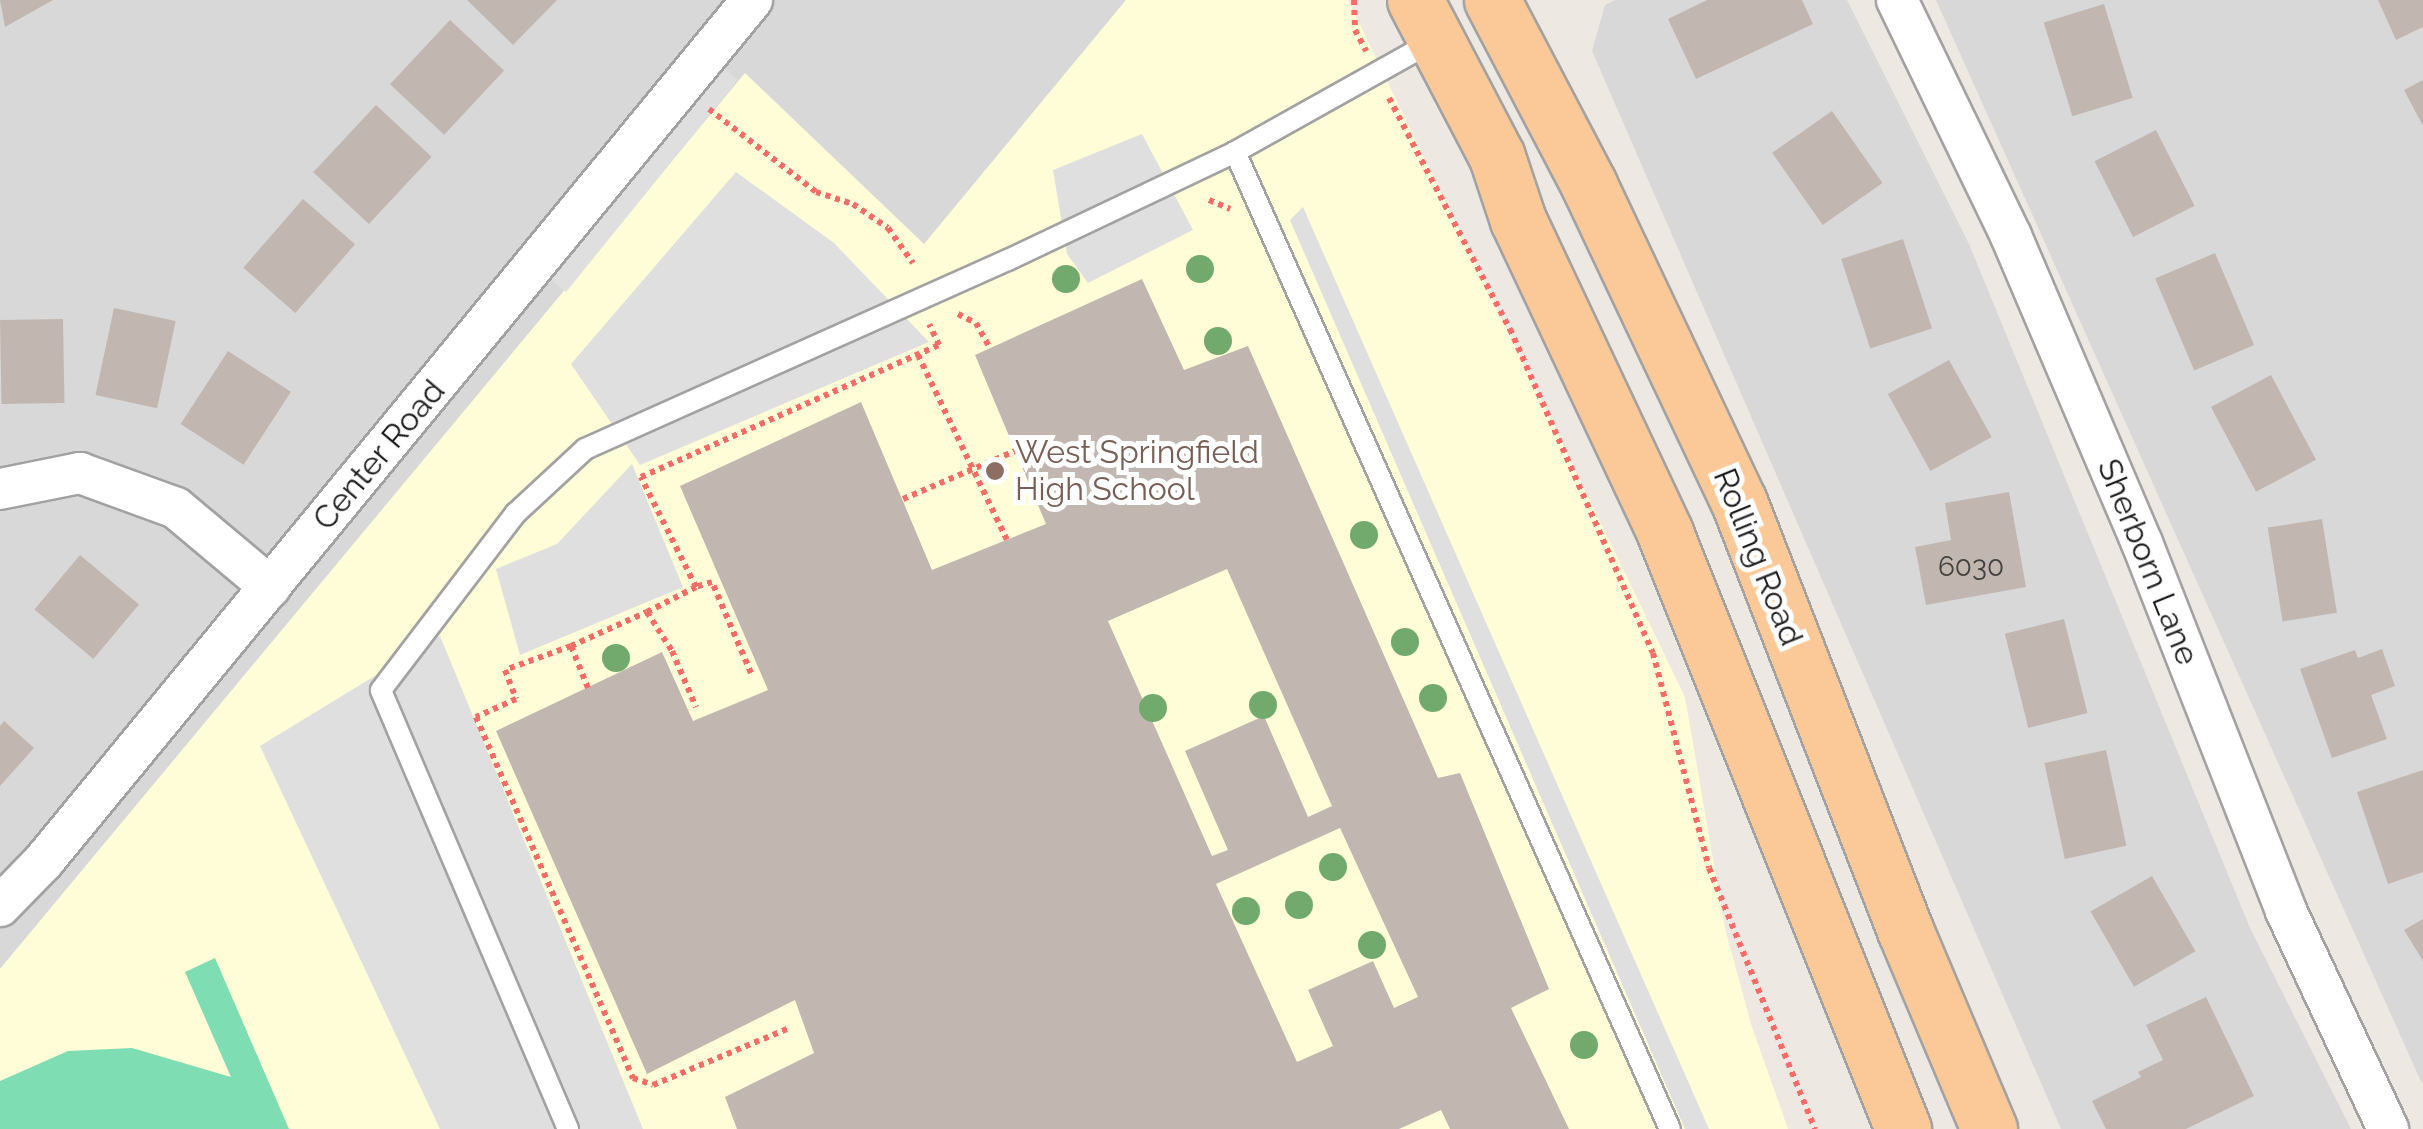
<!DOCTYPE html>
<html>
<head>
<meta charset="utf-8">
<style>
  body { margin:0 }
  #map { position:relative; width:2423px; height:1129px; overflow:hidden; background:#ede8e1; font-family:Raleway,sans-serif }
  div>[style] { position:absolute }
  .residential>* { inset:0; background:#d9d8d8 }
  .education>* { inset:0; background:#fffcd8 }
  .pitch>* { inset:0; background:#7eddb2 }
  .parking>* { inset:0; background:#dfdfdf; transform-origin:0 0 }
  .building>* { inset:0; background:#c1b7b0; transform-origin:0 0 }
  .path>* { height:6px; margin-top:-3px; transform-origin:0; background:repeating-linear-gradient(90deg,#f96b66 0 5px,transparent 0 10px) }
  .roads { filter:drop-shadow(2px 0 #a2a2a2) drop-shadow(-2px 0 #a2a2a2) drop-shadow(0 2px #a2a2a2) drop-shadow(0 -2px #a2a2a2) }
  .service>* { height:20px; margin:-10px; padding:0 10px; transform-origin:10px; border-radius:10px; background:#fff }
  .minor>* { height:40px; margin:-20px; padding:0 20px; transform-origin:20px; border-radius:20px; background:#fff }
  .primary>* { height:55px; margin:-27.5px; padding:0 27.5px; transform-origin:27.5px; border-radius:27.5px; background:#fbc997 }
  .trees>* { width:28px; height:28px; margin:-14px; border-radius:50%; background:#71aa6c }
  .dots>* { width:28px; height:28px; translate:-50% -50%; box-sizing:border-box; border:5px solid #fff; border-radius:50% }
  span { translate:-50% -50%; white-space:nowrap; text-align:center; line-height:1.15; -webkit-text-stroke:10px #fff; paint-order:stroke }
  .number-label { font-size:28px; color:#444240 }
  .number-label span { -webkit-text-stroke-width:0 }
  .education-label { font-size:32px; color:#785e54 }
  .left { translate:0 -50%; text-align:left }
  .street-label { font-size:32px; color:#1b1b1b }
</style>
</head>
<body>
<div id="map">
  <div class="residential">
    <i style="clip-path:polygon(0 0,1126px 0,924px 245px,745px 74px,0 969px)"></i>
    <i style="clip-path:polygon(1615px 0,1847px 0,1969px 244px,2250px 928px,2351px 1129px,2061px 1129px,1592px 51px,1605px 5px)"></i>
    <i style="clip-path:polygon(1936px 0,2423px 0,2423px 1086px)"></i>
  </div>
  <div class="education">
    <i style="clip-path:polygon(1126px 0,1348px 0,1685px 697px,1725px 928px,1751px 1024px,1788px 1129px,0 1129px,0 969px,745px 73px,924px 244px)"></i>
  </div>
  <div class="pitch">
    <i style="clip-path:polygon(215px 958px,289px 1129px,0 1129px,0 1081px,68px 1051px,132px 1048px,231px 1077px,185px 972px)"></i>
  </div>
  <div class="parking">
    <i style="left:706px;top:54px;width:41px;height:273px;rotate:39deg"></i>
    <i style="clip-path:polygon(1142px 134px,1193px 230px,1088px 283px,1067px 254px,1053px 170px)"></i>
    <i style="clip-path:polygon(736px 172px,834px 243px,929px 342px,640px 465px,571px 364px)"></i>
    <i style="clip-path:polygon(1303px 207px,1709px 1129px,1685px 1129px,1290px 220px)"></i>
    <i style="clip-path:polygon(632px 464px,683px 587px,520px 655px,496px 569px,557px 544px)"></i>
    <i style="clip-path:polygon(440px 636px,643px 1129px,440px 1129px,260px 746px)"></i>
  </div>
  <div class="building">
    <i style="clip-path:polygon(0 0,53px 0,5px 27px)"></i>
    <i style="clip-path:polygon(467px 0,557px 0,513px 45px)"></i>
    <i style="clip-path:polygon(1707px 0,1802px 0,1813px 24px,1696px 79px,1668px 19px)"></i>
    <i style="clip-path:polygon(2378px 0,2423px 0,2423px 27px,2396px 40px)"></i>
    <i style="left:2104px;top:4px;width:98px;height:63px;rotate:73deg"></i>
    <i style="left:450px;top:20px;width:74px;height:88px;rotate:43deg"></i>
    <i style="clip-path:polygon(2423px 80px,2423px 126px,2404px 90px)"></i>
    <i style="left:376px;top:105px;width:76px;height:92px;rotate:43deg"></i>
    <i style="left:1832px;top:111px;width:88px;height:73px;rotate:55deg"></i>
    <i style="left:2156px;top:130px;width:85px;height:69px;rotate:63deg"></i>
    <i style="left:303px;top:199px;width:69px;height:91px;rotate:41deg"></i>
    <i style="left:1903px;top:239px;width:94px;height:65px;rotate:72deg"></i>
    <i style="left:2215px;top:253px;width:100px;height:65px;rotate:67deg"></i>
    <i style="clip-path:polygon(evenodd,1142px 279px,1184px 370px,1248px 346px,1438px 778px,1460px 773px,1549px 989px,1511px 1008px,1569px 1129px,1450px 1129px,1441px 1110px,1399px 1129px,737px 1129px,725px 1097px,814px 1053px,795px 1000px,647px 1074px,496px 731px,662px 652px,693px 721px,768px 690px,680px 486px,861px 402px,932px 570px,1046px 524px,975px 355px,1142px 279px,1227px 569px,1332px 806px,1308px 817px,1264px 716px,1185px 751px,1228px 850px,1212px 856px,1108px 621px,1227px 569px,1142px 279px,1340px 828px,1418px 997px,1394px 1008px,1373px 961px,1308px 990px,1333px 1046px,1297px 1062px,1216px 884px,1340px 828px)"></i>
    <i style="left:114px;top:308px;width:63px;height:89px;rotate:12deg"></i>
    <i style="left:63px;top:319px;width:84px;height:63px;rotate:89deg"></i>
    <i style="left:228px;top:351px;width:75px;height:87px;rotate:33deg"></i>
    <i style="left:1949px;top:360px;width:88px;height:70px;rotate:61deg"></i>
    <i style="left:2271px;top:375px;width:96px;height:68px;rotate:62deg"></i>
    <i style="clip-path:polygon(2009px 492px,2026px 587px,1926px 605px,1915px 547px,1951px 540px,1945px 503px)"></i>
    <i style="left:2322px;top:519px;width:95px;height:55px;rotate:81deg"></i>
    <i style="left:80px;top:555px;width:77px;height:71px;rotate:40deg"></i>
    <i style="left:2064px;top:619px;width:97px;height:61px;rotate:76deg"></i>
    <i style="clip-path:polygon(2382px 649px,2395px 686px,2371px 695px,2387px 739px,2332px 758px,2300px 669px,2355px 650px,2358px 658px)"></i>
    <i style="clip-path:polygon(4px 721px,34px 748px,0 786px,0 726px)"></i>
    <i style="left:2106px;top:750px;width:98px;height:63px;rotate:78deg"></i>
    <i style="clip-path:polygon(2423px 770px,2423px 872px,2388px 884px,2357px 792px)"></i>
    <i style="left:2152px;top:876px;width:87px;height:71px;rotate:60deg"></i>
    <i style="clip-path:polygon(2423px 919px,2423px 961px,2404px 930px)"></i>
    <i style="clip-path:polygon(2206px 997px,2254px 1096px,2186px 1129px,2106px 1129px,2092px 1101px,2141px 1077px,2138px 1072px,2163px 1060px,2146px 1025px)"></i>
  </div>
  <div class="path">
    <i style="left:1354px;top:0;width:30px;rotate:88deg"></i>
    <i style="left:1355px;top:30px;width:24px;rotate:62deg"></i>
    <i style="left:1389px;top:98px;width:261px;rotate:62.4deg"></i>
    <i style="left:1510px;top:329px;width:354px;rotate:66.2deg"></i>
    <i style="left:1653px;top:653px;width:222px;rotate:75.4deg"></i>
    <i style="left:1709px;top:868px;width:282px;rotate:67.9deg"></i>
    <i style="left:709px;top:109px;width:135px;rotate:37.8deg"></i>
    <i style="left:816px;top:192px;width:39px;rotate:18deg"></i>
    <i style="left:853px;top:204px;width:42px;rotate:34.4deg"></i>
    <i style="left:888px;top:228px;width:43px;rotate:54.5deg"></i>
    <i style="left:1209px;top:200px;width:23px;rotate:23deg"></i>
    <i style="left:958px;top:314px;width:20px;rotate:27deg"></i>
    <i style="left:976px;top:323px;width:29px;rotate:61deg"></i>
    <i style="left:918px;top:355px;width:205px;rotate:64.3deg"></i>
    <i style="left:903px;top:499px;width:122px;rotate:-23.2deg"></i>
    <i style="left:696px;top:587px;width:55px;rotate:153deg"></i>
    <i style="left:647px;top:612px;width:46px;rotate:57.3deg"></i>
    <i style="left:672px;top:651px;width:61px;rotate:66.8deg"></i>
    <i style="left:571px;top:646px;width:70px;rotate:160deg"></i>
    <i style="left:505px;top:670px;width:31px;rotate:69deg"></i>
    <i style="left:516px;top:699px;width:44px;rotate:155.8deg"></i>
    <i style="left:476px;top:717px;width:394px;rotate:66.5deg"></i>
    <i style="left:633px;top:1078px;width:21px;rotate:19deg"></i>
    <i style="left:653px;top:1085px;width:147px;rotate:-22.7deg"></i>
    <i style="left:751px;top:673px;width:99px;rotate:-113.2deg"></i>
    <i style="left:712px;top:582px;width:17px;rotate:163deg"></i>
    <i style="left:696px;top:587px;width:123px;rotate:-116.6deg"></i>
    <i style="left:641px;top:477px;width:326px;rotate:-23.9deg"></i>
    <i style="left:939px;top:345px;width:23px;rotate:-115deg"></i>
    <i style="left:588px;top:688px;width:45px;rotate:-112deg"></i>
    <i style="left:571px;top:646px;width:83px;rotate:-24.1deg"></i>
  </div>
  <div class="roads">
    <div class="service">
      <i style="left:1235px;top:152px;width:1069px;rotate:66deg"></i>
      <i style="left:568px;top:1129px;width:477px;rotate:-113.1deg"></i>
      <i style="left:381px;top:690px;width:223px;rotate:-52.7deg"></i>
      <i style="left:516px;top:513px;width:94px;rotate:-42.8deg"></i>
      <i style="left:585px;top:449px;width:463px;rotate:-24.1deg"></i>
      <i style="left:1008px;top:260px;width:251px;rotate:-25.4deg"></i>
      <i style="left:1235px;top:152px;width:226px;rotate:-29.2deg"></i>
    </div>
    <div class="minor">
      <i style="left:1897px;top:0;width:262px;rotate:64.2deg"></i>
      <i style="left:2011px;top:236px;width:334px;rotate:66.9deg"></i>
      <i style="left:2142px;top:543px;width:395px;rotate:68.6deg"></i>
      <i style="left:2286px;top:911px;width:241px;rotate:64.9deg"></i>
      <i style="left:0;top:489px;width:82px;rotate:-11.3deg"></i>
      <i style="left:80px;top:473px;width:102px;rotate:20deg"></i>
      <i style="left:176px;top:508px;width:123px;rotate:40deg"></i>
      <i style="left:0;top:906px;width:62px;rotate:-45.7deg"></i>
      <i style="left:43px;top:862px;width:1116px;rotate:-50.56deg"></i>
    </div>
    <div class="primary">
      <i style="left:1415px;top:0;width:177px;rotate:62.4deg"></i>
      <i style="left:1497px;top:157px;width:66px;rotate:71.6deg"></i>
      <i style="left:1518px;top:220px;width:346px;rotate:64.8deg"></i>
      <i style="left:1665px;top:533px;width:642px;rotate:68.23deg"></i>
      <i style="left:1492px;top:0;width:209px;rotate:62.3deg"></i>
      <i style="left:1589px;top:185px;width:351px;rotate:64.7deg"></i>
      <i style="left:1739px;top:502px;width:459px;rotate:68.8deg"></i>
      <i style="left:1905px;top:930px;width:216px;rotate:67.1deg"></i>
    </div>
  </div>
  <div class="trees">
    <i style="left:1200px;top:269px"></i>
    <i style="left:1066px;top:279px"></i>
    <i style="left:1218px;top:341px"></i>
    <i style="left:1364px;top:535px"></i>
    <i style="left:1405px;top:642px"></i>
    <i style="left:616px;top:658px"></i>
    <i style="left:1433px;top:698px"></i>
    <i style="left:1263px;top:705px"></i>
    <i style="left:1153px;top:708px"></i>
    <i style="left:1333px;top:867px"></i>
    <i style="left:1299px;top:905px"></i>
    <i style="left:1246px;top:911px"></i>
    <i style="left:1372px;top:945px"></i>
    <i style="left:1584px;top:1045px"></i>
  </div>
  <div class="dots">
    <i style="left:995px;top:471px;background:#8d6e63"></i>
  </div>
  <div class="number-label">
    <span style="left:1971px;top:567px">6030</span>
  </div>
  <div class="education-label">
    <span class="left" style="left:1015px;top:471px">West Springfield<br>High School</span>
  </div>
  <div class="street-label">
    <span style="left:379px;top:455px;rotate:-50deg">Center Road</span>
    <span style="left:1758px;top:557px;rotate:68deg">Rolling Road</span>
    <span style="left:2148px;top:562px;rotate:68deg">Sherborn Lane</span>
  </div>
</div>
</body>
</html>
